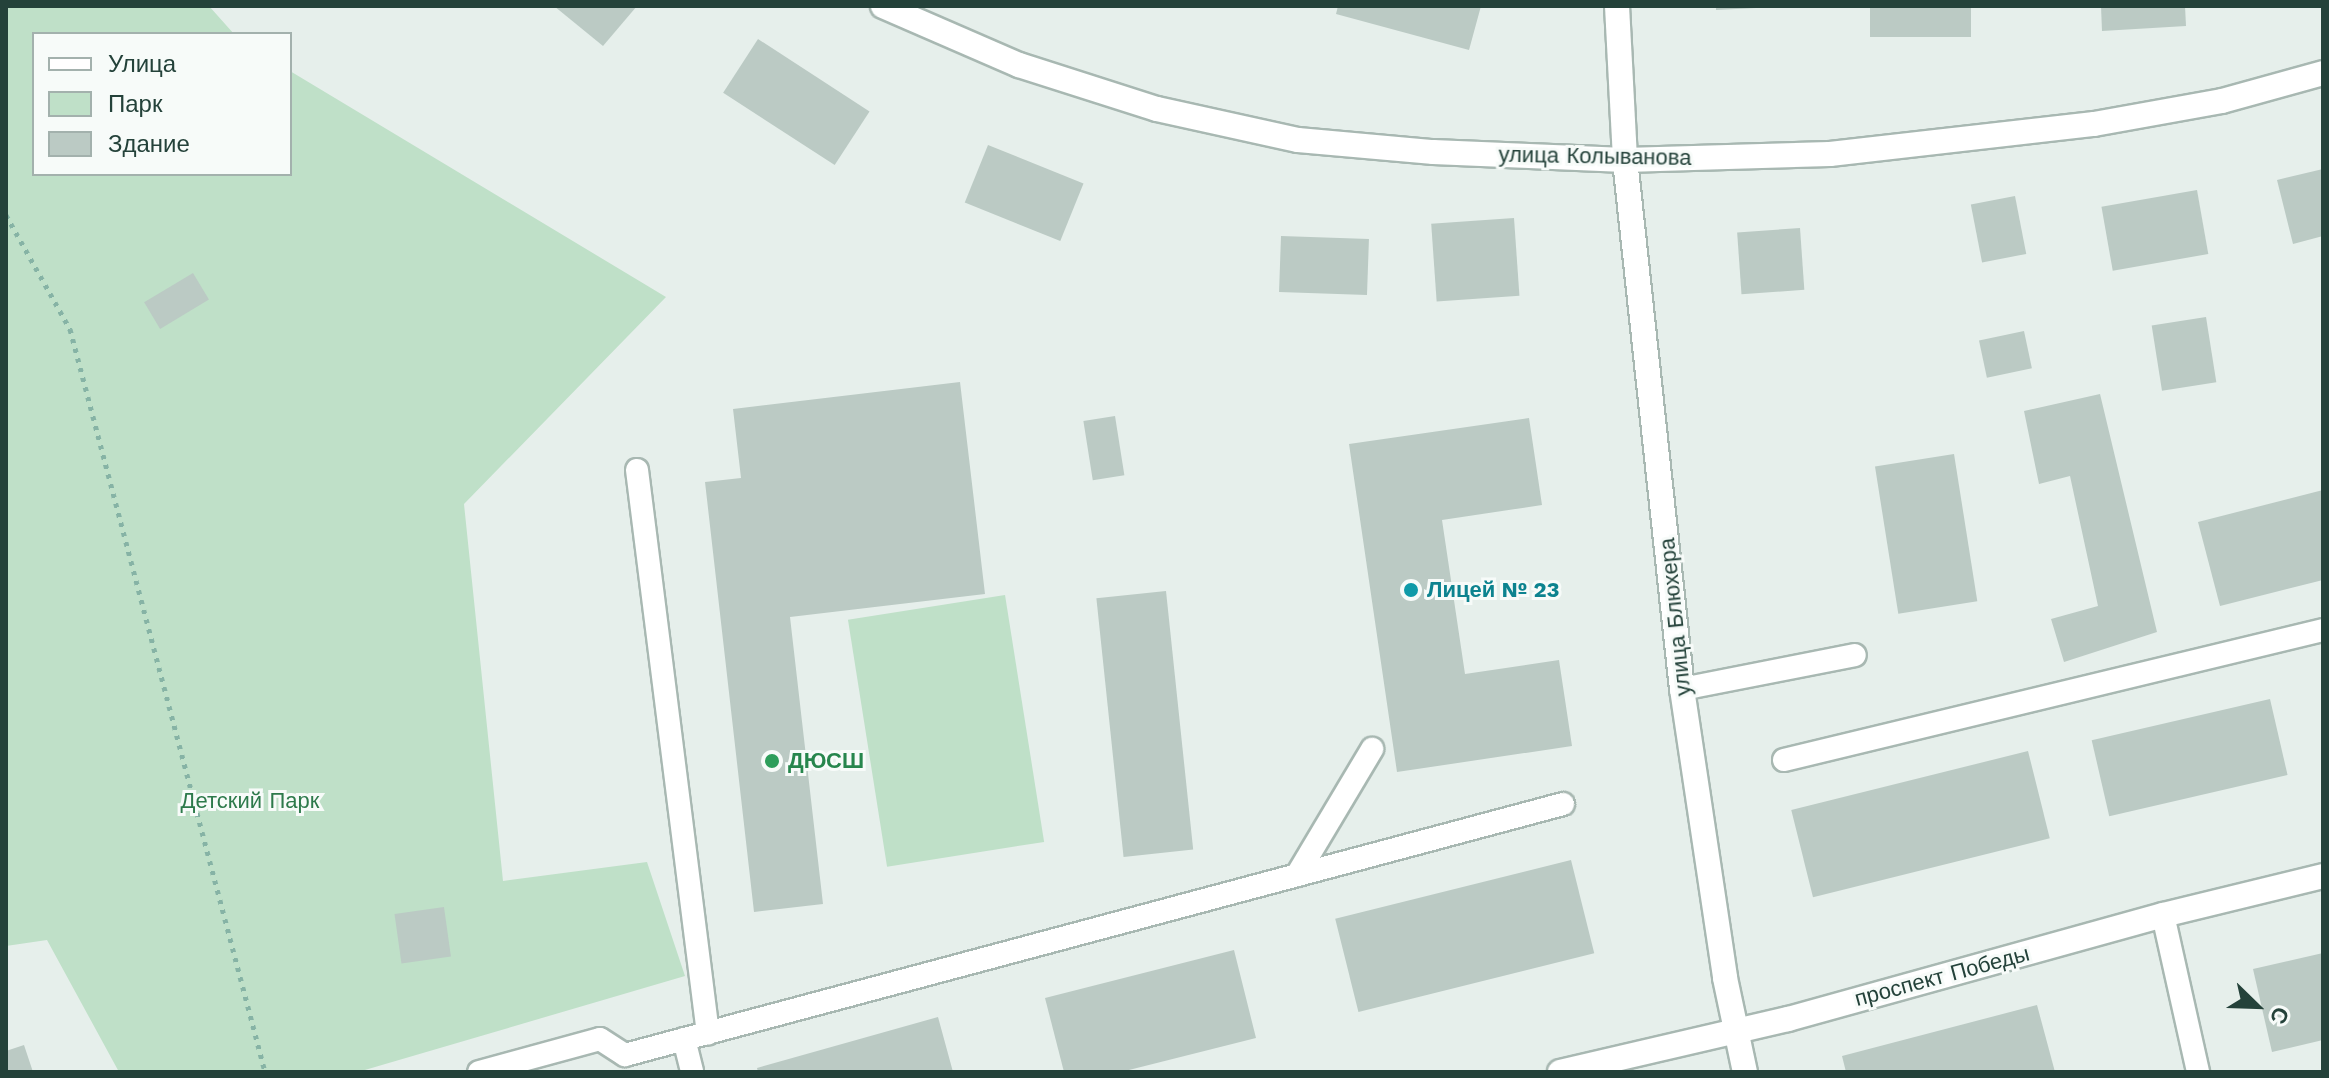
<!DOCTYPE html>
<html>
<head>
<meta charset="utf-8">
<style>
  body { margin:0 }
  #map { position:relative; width:2329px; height:1078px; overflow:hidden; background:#e6efeb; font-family:"Work Sans",sans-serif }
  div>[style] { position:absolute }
  .green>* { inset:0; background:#bfe0c8; transform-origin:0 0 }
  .building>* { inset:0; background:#bbcac4; transform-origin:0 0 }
  .path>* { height:5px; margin-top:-2.5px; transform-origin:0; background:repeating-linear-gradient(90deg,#86b3a5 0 4px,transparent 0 10px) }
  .roads { filter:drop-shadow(2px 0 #a8b8b2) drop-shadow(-2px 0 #a8b8b2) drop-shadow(0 2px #a8b8b2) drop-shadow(0 -2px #a8b8b2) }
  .lane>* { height:22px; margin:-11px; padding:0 11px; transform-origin:11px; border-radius:11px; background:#fff }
  .street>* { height:24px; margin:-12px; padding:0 12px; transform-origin:12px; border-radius:12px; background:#fff }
  .dots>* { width:22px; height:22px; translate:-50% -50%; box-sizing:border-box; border:4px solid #f7fbf9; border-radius:50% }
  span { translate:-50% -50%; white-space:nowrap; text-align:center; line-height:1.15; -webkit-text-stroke:6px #f7fbf9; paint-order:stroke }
  .street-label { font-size:22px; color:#24423a }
  .culture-label { font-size:22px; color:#0d838f; font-weight:700 }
  .left { translate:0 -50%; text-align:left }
  .leisure-label { font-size:22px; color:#27864d; font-weight:700 }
  .park-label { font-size:22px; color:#2d7a4b }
  .frame { position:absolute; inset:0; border:8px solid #24423a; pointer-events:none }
  .legend { position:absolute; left:32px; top:32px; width:260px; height:144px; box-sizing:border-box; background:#f7fbf9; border:2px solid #a3b1ad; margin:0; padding:10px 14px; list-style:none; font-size:24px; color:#24423a }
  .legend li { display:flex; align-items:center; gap:16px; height:40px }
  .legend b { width:40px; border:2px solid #a3b1ad }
  .north { position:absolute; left:2217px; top:966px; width:80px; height:80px; -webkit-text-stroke:6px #f7fbf9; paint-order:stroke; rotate:113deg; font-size:22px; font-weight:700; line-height:32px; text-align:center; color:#24423a }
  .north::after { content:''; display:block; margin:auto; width:28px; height:36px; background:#24423a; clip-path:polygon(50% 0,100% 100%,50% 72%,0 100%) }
</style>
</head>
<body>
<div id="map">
  <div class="green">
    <i style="clip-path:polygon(6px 6px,209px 6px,234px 34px,34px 34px,34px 174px,290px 174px,290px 71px,666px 297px,464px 504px,503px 881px,647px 862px,685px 976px,358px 1072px,119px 1072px,47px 940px,6px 946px)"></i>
    <i style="left:1005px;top:595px;width:250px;height:159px;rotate:81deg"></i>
  </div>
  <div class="building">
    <i style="clip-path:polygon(554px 6px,637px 6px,603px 46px)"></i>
    <i style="clip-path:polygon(1338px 6px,1481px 6px,1469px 50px,1336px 14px)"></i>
    <i style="clip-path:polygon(1716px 6px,1756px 6px,1756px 8px,1716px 10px)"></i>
    <i style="left:1870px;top:6px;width:101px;height:31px"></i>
    <i style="clip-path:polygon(2101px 6px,2185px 6px,2186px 26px,2102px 31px)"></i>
    <i style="left:758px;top:39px;width:133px;height:64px;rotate:33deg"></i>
    <i style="left:988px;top:145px;width:103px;height:62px;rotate:22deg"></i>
    <i style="clip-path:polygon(2323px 169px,2323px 236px,2293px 244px,2277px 180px)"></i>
    <i style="left:2197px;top:190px;width:65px;height:97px;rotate:80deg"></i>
    <i style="left:2015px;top:196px;width:59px;height:45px;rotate:79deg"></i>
    <i style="left:1514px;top:218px;width:78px;height:83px;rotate:86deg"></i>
    <i style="left:1800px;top:228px;width:62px;height:63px;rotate:86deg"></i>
    <i style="left:1281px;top:236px;width:88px;height:56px;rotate:2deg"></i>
    <i style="left:193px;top:273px;width:31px;height:57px;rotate:59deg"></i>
    <i style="left:2206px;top:317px;width:66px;height:55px;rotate:81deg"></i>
    <i style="left:2024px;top:331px;width:38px;height:46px;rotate:78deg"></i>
    <i style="clip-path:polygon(960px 382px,985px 594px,790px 617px,823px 904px,754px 912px,705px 482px,741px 478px,733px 409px)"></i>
    <i style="clip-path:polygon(2100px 394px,2157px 632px,2064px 662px,2051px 619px,2098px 606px,2070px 476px,2039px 484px,2024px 411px)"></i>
    <i style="left:1115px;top:416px;width:60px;height:32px;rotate:81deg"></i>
    <i style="clip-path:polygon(1529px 418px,1542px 505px,1442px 520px,1465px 674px,1559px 660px,1572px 746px,1397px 772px,1349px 444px)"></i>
    <i style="left:1954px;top:454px;width:149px;height:80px;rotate:81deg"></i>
    <i style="clip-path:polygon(2323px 490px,2323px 580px,2220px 606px,2198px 522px)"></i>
    <i style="left:1166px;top:591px;width:260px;height:70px;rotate:84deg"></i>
    <i style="left:2270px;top:699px;width:78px;height:183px;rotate:77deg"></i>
    <i style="left:2028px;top:751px;width:90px;height:244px;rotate:76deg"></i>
    <i style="left:1571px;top:860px;width:96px;height:243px;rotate:76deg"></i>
    <i style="left:444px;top:907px;width:50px;height:50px;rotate:82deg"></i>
    <i style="clip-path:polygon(1234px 950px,1256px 1038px,1121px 1072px,1064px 1072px,1045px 998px)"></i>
    <i style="clip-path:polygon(2323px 953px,2323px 1040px,2272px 1052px,2253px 969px)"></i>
    <i style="clip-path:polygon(2037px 1005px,2055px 1072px,1846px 1072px,1842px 1056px)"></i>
    <i style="clip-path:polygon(938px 1017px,953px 1072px,758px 1072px,757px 1068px)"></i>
    <i style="clip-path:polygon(24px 1045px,33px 1072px,6px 1072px,6px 1051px)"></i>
  </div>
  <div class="path">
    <i style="left:6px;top:215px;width:131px;rotate:60.7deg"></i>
    <i style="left:70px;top:329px;width:768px;rotate:75.29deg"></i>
  </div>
  <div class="roads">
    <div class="lane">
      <i style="left:637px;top:470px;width:568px;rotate:82.82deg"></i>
      <i style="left:1682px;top:689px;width:176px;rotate:-11.1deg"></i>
      <i style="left:1784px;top:760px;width:554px;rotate:-13.56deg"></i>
      <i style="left:1297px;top:875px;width:147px;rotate:-59.2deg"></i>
      <i style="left:2163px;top:915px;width:161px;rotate:77.4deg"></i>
      <i style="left:684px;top:1039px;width:34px;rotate:76deg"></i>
      <i style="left:479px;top:1072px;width:125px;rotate:-15.3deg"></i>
      <i style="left:600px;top:1039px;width:30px;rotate:33deg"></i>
      <i style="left:625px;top:1055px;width:971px;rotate:-14.98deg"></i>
    </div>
    <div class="street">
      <i style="left:883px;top:6px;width:148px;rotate:23.5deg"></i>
      <i style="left:1019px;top:65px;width:145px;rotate:17.7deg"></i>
      <i style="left:1157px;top:109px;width:144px;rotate:12.4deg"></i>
      <i style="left:1298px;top:140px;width:136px;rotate:5.1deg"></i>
      <i style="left:1433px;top:152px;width:192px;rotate:2.4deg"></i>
      <i style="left:1625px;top:160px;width:205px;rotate:-1.7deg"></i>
      <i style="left:1830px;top:154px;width:266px;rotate:-6.5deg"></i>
      <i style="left:2094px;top:124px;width:130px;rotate:-10.2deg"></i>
      <i style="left:2222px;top:101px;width:105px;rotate:-15.5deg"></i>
      <i style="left:1617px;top:6px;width:154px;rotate:87deg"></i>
      <i style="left:1625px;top:160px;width:532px;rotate:83.85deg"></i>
      <i style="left:1682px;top:689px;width:292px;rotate:81.5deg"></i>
      <i style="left:1725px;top:978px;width:96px;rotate:78deg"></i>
      <i style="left:1560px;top:1072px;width:234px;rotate:-13.1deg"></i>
      <i style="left:1788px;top:1019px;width:389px;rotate:-15.5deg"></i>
      <i style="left:2163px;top:915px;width:165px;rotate:-13.7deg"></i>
    </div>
  </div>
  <div class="dots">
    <i style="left:1411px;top:590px;background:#0f9aa8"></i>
    <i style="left:772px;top:761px;background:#2e9e5b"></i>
  </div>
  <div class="street-label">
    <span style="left:1595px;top:156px;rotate:1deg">улица Колыванова</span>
    <span style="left:1675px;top:617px;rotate:-96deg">улица Блюхера</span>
    <span style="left:1942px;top:976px;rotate:-15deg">проспект Победы</span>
  </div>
  <div class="culture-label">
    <span class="left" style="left:1427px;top:590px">Лицей № 23</span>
  </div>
  <div class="leisure-label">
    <span class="left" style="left:788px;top:761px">ДЮСШ</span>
  </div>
  <div class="park-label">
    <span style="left:250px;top:801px">Детский Парк</span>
  </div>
  <div class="frame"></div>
  <ul class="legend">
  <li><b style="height:10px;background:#fff"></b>Улица</li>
  <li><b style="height:22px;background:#bfe0c8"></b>Парк</li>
  <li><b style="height:22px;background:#bbcac4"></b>Здание</li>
  </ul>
  <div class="north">С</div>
</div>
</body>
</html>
